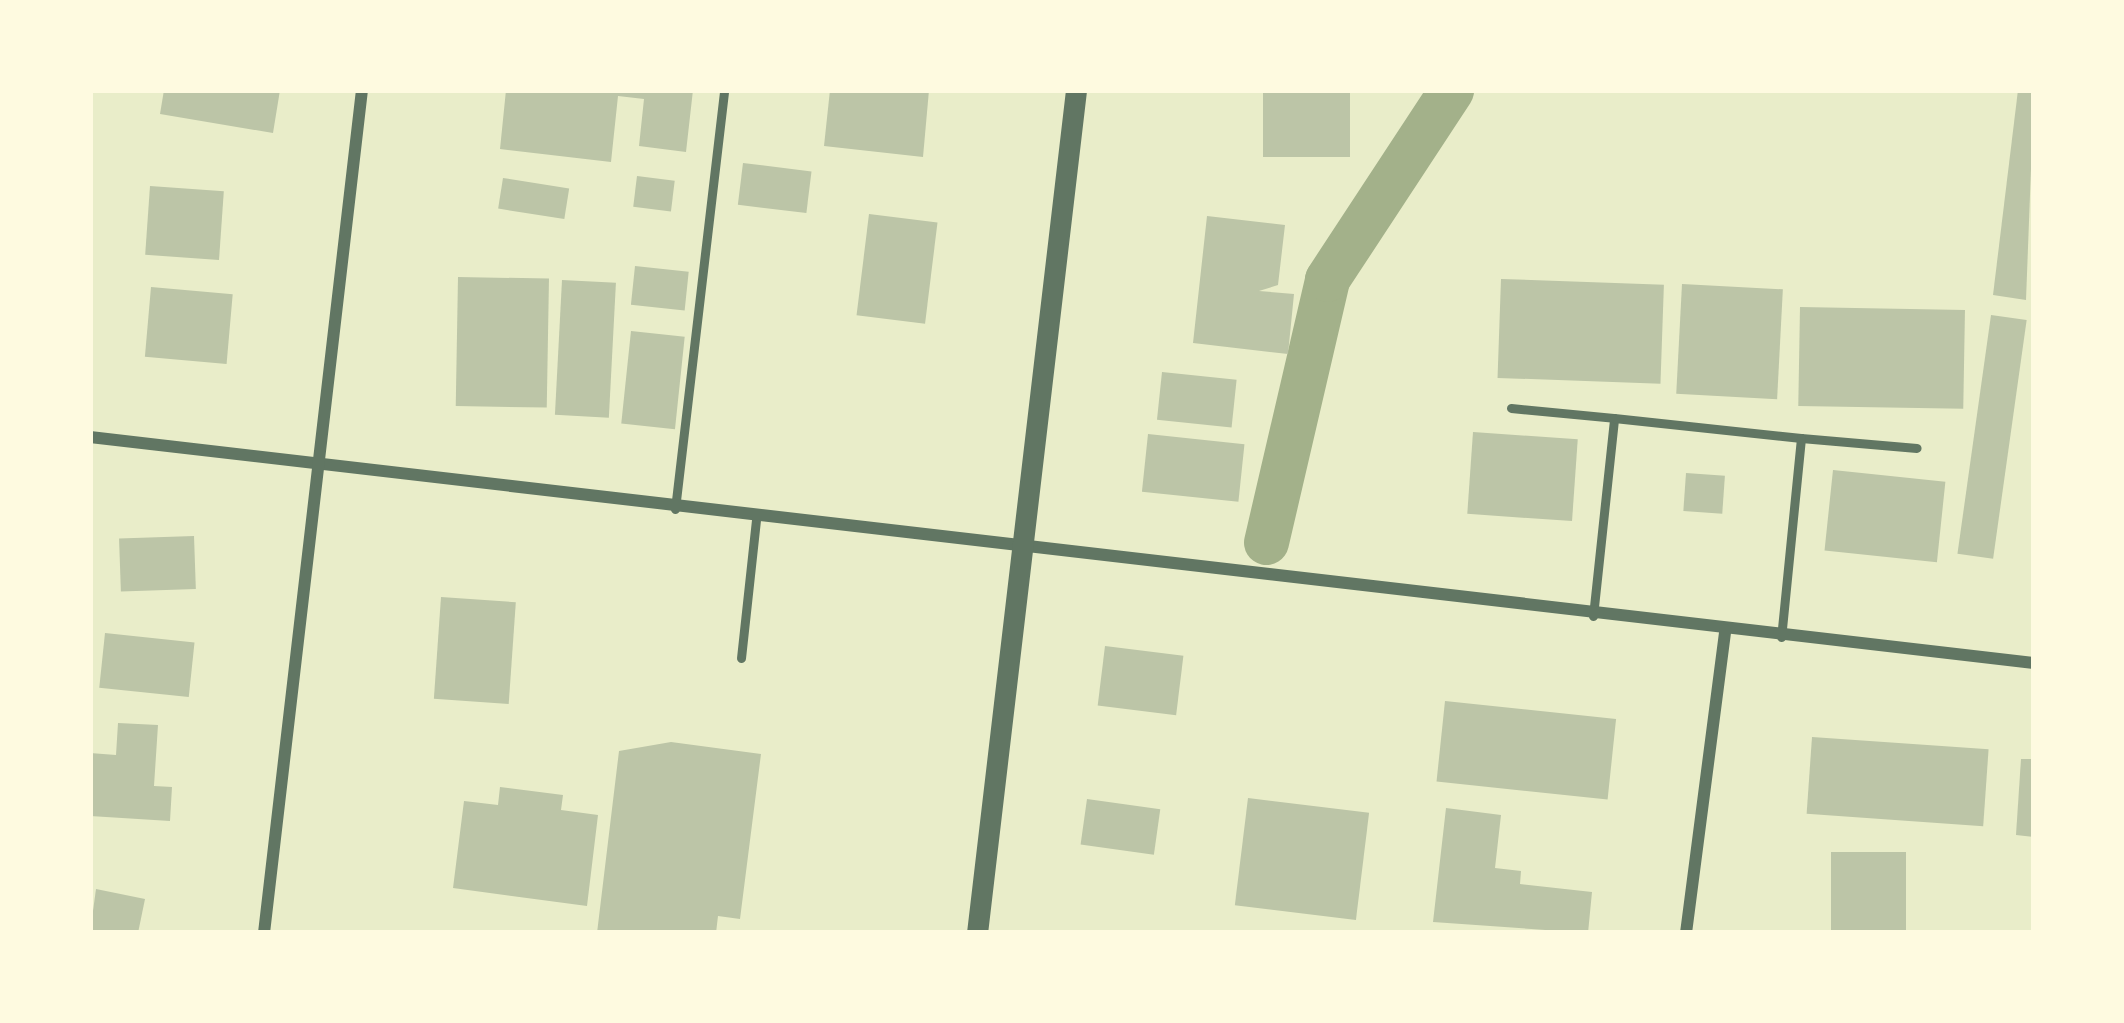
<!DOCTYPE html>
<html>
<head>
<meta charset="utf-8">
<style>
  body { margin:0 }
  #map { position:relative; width:2124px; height:1023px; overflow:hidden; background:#e9edc9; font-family:"Noto Serif",serif }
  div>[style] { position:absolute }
  .canal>* { height:45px; margin:-22.5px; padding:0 22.5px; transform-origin:22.5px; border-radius:22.5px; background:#a3b18a }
  .building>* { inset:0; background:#bcc5a7; transform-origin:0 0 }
  .service>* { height:9px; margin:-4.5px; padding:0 4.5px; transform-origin:4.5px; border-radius:4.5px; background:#617663 }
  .minor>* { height:12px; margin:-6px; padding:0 6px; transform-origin:6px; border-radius:6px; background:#617663 }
  .tertiary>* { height:21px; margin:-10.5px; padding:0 10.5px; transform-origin:10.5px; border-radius:10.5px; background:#617663 }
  span { translate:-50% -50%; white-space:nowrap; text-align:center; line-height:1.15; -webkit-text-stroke:12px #fefae0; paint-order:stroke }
  .frame { position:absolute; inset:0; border:93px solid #fefae0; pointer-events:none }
</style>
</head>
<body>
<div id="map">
  <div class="canal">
    <i style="left:1266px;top:542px;width:270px;rotate:-76.9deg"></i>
    <i style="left:1327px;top:279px;width:226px;rotate:-56.7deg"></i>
  </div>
  <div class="building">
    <i style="clip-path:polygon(164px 90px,280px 90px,273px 133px,160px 114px)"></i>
    <i style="clip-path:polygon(506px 90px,693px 90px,686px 152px,639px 146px,644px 99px,618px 96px,611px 162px,500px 149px)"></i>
    <i style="clip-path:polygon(830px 90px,929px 90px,923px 157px,824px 146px)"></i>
    <i style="left:1263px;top:90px;width:87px;height:67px"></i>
    <i style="clip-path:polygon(2018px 90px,2034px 90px,2026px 300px,1993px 295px)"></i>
    <i style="left:743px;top:163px;width:69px;height:42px;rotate:7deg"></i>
    <i style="left:637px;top:176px;width:38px;height:31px;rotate:7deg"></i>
    <i style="left:503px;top:178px;width:67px;height:31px;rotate:9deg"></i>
    <i style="left:150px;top:186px;width:74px;height:69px;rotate:4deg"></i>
    <i style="left:869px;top:214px;width:69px;height:102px;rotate:7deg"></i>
    <i style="clip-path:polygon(1207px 216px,1285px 225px,1278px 285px,1259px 291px,1294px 294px,1288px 354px,1193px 343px)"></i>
    <i style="left:635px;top:266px;width:54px;height:39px;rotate:6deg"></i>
    <i style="left:458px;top:277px;width:91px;height:129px;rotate:1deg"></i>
    <i style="left:1501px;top:279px;width:163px;height:99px;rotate:2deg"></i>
    <i style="left:562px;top:280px;width:54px;height:135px;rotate:3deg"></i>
    <i style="left:1682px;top:284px;width:101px;height:110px;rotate:3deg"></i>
    <i style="left:151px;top:287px;width:82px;height:70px;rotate:5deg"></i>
    <i style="left:1800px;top:307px;width:165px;height:99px;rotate:1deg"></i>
    <i style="left:1991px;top:315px;width:36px;height:241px;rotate:8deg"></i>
    <i style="left:631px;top:331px;width:54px;height:93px;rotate:6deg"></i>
    <i style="left:1162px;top:372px;width:75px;height:48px;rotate:6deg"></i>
    <i style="left:1473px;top:432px;width:105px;height:82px;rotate:4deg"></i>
    <i style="left:1148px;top:434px;width:97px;height:58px;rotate:6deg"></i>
    <i style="left:1833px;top:470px;width:113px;height:81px;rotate:6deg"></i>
    <i style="left:1686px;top:473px;width:39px;height:38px;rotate:4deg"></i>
    <i style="left:194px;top:536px;width:53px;height:75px;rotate:88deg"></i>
    <i style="left:441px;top:597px;width:75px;height:102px;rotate:4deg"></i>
    <i style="left:105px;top:633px;width:90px;height:55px;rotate:6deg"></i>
    <i style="left:1105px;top:646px;width:79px;height:60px;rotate:7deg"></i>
    <i style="left:1445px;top:701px;width:172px;height:81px;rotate:6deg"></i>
    <i style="clip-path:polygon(118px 723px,158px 725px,154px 786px,172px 787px,170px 821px,90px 816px,90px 753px,116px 755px)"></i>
    <i style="left:1812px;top:737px;width:177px;height:77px;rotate:4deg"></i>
    <i style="clip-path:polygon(671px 742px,761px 754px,740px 919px,718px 916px,716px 933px,597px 933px,619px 751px)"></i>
    <i style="clip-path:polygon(2021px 759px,2034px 759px,2034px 837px,2016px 835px)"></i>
    <i style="clip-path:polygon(500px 787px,563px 795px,561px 810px,598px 815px,587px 906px,453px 888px,464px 801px,498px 805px)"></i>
    <i style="left:1248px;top:798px;width:122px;height:108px;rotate:7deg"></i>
    <i style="left:1087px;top:799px;width:74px;height:46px;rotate:8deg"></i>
    <i style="clip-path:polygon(1446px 808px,1501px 815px,1495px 868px,1521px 871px,1520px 884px,1592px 892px,1588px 933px,1433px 922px)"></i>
    <i style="left:1831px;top:852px;width:75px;height:81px"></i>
    <i style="clip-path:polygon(96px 889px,145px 899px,138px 933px,90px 933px)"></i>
  </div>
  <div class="service">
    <i style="left:1511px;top:408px;width:103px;rotate:5.5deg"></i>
    <i style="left:1801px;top:438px;width:116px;rotate:4.9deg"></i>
    <i style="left:675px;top:509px;width:422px;rotate:-83.3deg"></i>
    <i style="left:1593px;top:616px;width:199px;rotate:-83.9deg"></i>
    <i style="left:1614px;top:418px;width:188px;rotate:6.1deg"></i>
    <i style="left:1801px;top:438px;width:200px;rotate:95.7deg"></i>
    <i style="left:741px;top:658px;width:140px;rotate:-83.8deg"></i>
  </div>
  <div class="minor">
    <i style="left:90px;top:437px;width:1957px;rotate:6.63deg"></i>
    <i style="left:264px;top:933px;width:849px;rotate:-83.37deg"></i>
    <i style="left:1686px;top:933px;width:305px;rotate:-82.6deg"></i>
  </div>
  <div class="tertiary">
    <i style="left:977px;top:933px;width:849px;rotate:-83.3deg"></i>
  </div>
  <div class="frame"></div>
</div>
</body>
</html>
